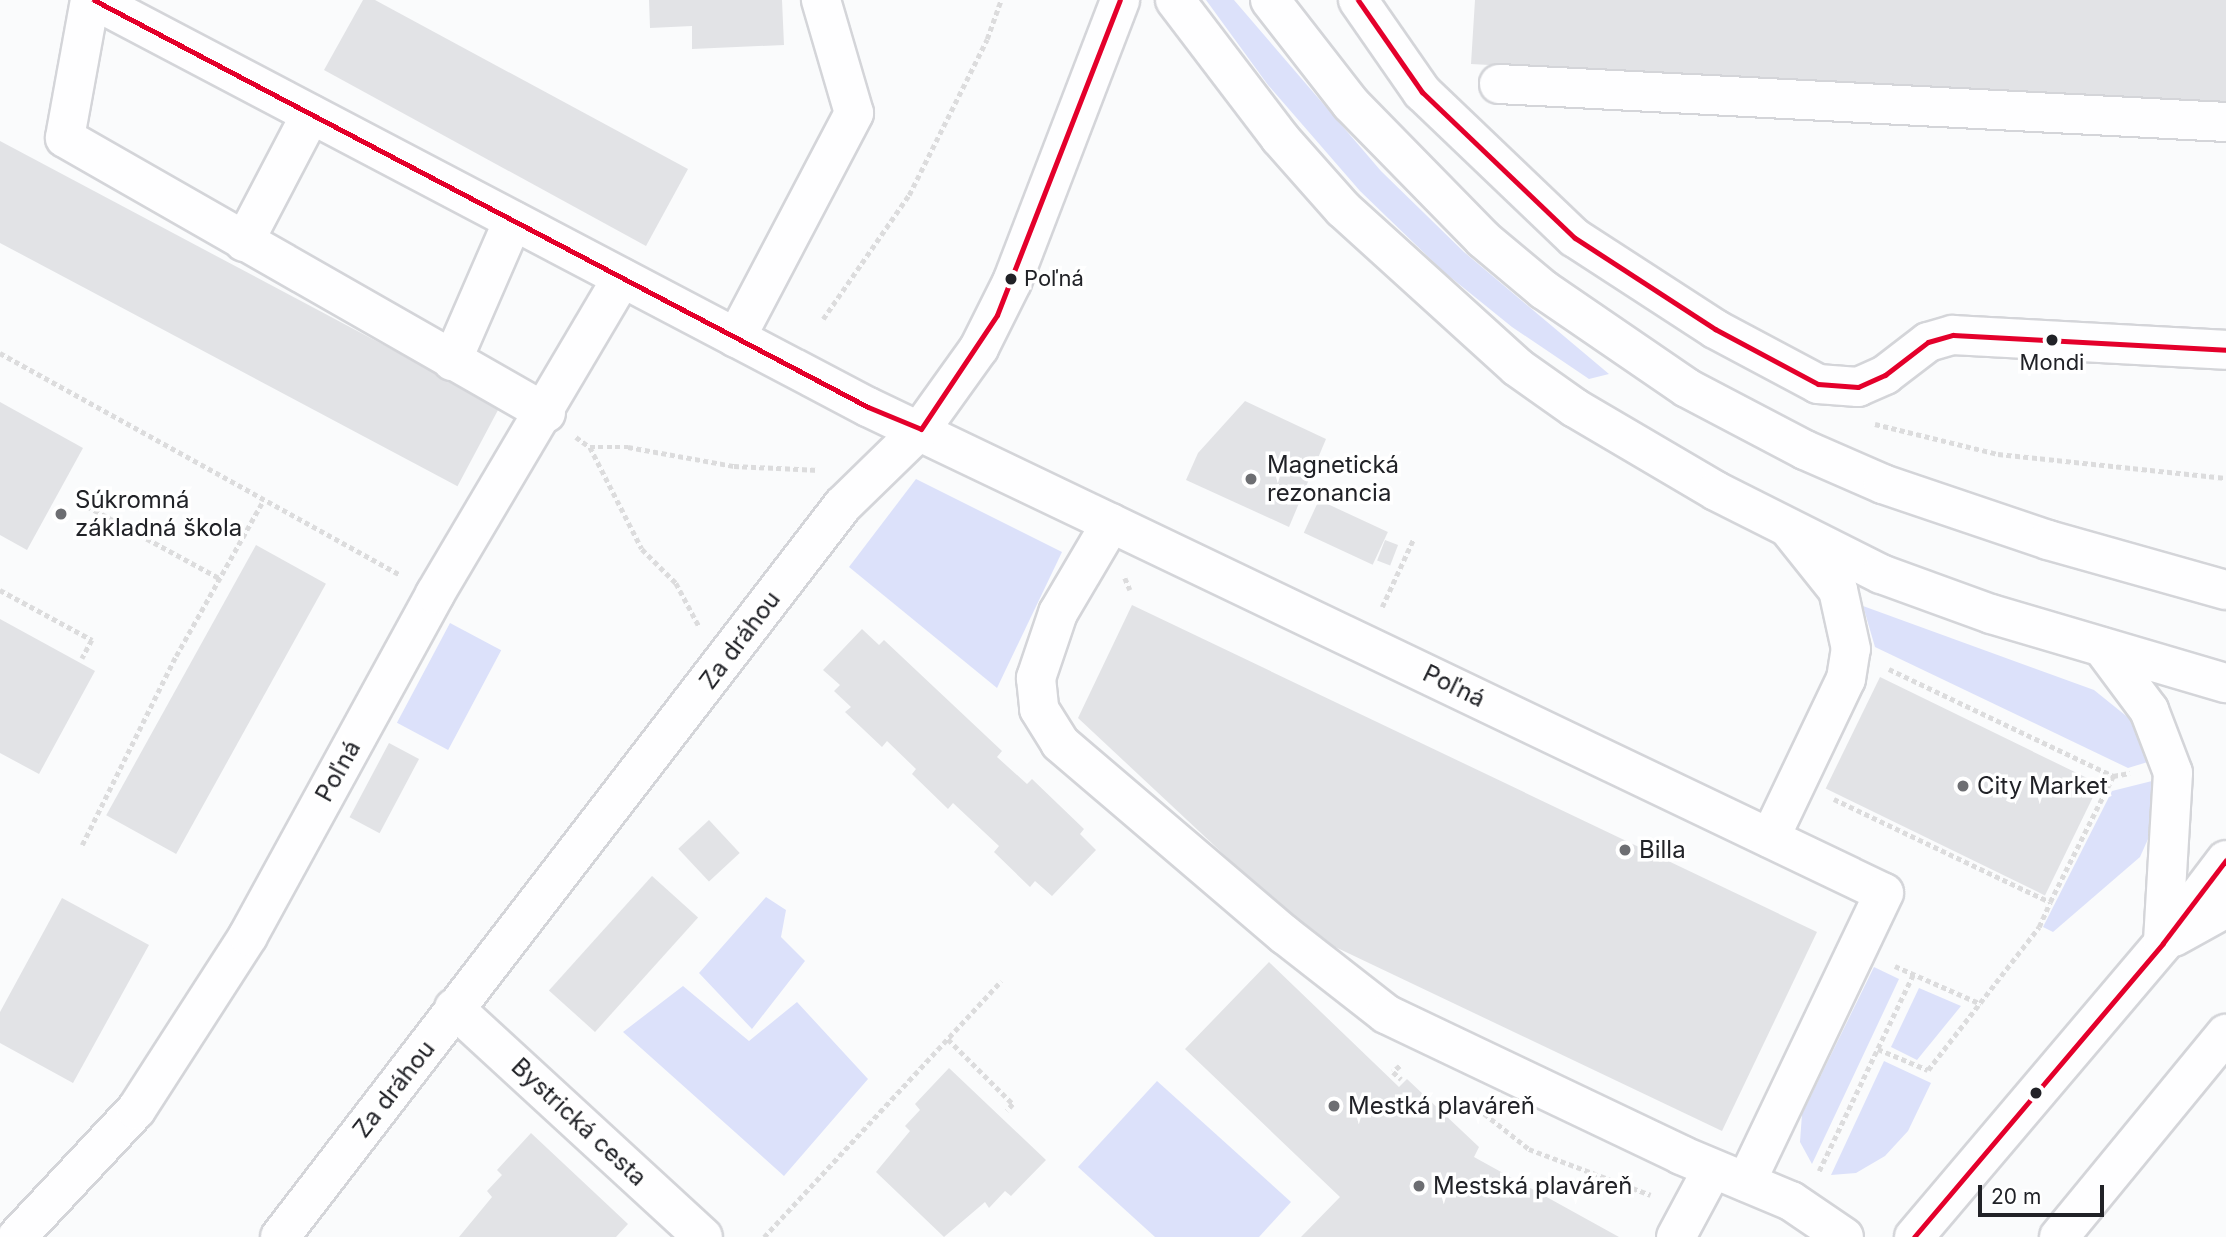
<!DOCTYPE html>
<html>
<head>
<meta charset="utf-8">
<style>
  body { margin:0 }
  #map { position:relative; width:2226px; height:1237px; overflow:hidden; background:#fafbfc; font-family:Inter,sans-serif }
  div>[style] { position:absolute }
  .green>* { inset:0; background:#dce1fa; transform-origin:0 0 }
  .building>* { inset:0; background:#e2e3e6; transform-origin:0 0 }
  .path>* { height:4.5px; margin-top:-2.25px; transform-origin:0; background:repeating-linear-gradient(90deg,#dcdcdd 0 5px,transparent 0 8.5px) }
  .roads { filter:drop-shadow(2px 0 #d4d5d9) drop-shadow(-2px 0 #d4d5d9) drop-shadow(0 2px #d4d5d9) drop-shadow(0 -2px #d4d5d9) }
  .minor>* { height:38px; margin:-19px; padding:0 19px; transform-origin:19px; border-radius:19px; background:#fefeff }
  .major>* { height:38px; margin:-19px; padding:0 19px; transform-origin:19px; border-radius:19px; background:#fefeff }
  .bus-1>* { height:5px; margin:-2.5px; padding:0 2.5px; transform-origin:2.5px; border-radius:2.5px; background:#e4002b }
  .dots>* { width:19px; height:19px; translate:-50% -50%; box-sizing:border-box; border:4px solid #fff; border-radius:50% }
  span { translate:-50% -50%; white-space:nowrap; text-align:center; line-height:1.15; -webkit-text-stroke:7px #fff; paint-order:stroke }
  .bus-label { font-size:22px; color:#212227 }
  .left { translate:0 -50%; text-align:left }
  .poi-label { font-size:24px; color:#212227 }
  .street-label { font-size:24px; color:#212227 }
  .scale { position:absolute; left:1978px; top:1185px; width:126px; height:32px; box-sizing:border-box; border:4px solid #212227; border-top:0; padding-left:9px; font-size:21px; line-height:24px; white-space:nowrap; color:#212227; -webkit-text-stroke:5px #fff; paint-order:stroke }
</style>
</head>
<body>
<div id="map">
  <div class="green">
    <i style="clip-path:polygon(1206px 0,1234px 0,1381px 171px,1464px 252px,1609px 374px,1589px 379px,1512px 327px,1444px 272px,1360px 191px,1268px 85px)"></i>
    <i style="clip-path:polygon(916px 479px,1062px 552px,997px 688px,849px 567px)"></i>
    <i style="clip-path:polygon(1863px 606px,2094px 690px,2130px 719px,2151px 761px,2128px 768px,1875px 647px)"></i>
    <i style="left:450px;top:623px;width:58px;height:113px;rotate:28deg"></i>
    <i style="clip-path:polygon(2156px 780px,2156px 821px,2140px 857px,2053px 932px,2043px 927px,2112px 791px)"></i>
    <i style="clip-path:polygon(766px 897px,786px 910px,781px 937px,805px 961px,752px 1029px,699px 973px)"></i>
    <i style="clip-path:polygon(1874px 967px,1899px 979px,1812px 1164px,1800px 1142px,1802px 1114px)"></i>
    <i style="clip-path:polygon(683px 986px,749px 1041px,797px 1002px,868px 1079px,784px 1176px,623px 1032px)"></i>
    <i style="clip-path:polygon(1919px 988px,1961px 1006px,1917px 1060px,1891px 1047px)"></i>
    <i style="clip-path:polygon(1884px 1061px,1931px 1083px,1908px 1131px,1885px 1156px,1856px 1173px,1831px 1175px)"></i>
    <i style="clip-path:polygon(1157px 1081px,1291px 1202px,1259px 1237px,1155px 1237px,1078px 1167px)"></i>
  </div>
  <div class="building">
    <i style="clip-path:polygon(363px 0,375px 0,688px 169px,646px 246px,324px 70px)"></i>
    <i style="clip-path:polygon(649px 0,782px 0,784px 45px,692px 49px,692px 26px,650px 28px)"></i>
    <i style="clip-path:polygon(1475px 0,2226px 0,2226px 106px,1471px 64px)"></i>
    <i style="left:0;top:141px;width:566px;height:90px;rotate:28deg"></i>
    <i style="clip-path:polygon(1245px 401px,1326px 439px,1289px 527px,1186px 480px,1198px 453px)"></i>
    <i style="clip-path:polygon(0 402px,83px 448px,27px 550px,0 535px)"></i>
    <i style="left:1319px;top:500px;width:76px;height:36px;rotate:25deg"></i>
    <i style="left:1385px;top:540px;width:14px;height:22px;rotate:21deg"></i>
    <i style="left:256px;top:545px;width:80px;height:309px;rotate:29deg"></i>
    <i style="clip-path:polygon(1132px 605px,1817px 932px,1722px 1131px,1310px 935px,1078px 718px)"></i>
    <i style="clip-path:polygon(0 619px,95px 671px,39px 774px,0 753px)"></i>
    <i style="clip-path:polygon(862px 629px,879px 645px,884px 640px,1002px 751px,997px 757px,1027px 784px,1032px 779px,1084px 829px,1080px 834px,1096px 850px,1052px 896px,1035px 881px,1030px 887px,994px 852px,999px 846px,953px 803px,948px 809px,912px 774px,916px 769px,887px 741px,882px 747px,845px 712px,851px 707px,834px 691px,840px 685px,823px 670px)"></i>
    <i style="left:1880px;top:677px;width:244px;height:124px;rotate:26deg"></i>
    <i style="left:389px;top:743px;width:34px;height:84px;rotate:28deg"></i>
    <i style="left:709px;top:820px;width:45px;height:42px;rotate:47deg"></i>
    <i style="left:652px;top:876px;width:62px;height:154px;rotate:42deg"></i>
    <i style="clip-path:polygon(62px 898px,149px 945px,73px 1083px,0 1043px,0 1012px)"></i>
    <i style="clip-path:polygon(1269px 962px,1399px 1087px,1407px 1079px,1479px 1147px,1474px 1157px,1619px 1237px,1301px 1237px,1340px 1197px,1185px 1049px)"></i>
    <i style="clip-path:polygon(949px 1068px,1046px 1160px,1011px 1196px,1005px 1191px,989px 1208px,985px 1202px,944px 1237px,876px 1172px,910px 1131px,905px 1126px,920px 1110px,915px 1104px)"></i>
    <i style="clip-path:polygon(531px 1133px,628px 1224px,616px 1237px,459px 1237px,492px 1197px,487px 1191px,502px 1175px,497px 1170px)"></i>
  </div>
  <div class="path">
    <i style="left:823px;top:319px;width:151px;rotate:-55.3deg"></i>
    <i style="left:909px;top:195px;width:174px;rotate:-63.4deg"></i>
    <i style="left:987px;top:39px;width:41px;rotate:-70.3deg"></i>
    <i style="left:0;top:353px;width:457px;rotate:29deg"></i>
    <i style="left:1875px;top:424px;width:127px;rotate:13.7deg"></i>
    <i style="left:1998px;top:454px;width:229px;rotate:6deg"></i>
    <i style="left:576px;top:437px;width:17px;rotate:36deg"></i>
    <i style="left:590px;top:447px;width:114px;rotate:63deg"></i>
    <i style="left:642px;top:549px;width:48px;rotate:45deg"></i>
    <i style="left:676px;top:583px;width:49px;rotate:61.9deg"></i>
    <i style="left:590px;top:447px;width:38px"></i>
    <i style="left:628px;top:447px;width:108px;rotate:10.2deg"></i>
    <i style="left:734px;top:466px;width:85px;rotate:2.7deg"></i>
    <i style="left:87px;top:506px;width:150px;rotate:28.6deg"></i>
    <i style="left:1125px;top:578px;width:13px;rotate:67deg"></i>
    <i style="left:0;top:590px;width:105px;rotate:28.5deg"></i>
    <i style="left:92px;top:640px;width:21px;rotate:118deg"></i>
    <i style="left:1382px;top:607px;width:74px;rotate:-65.2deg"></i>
    <i style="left:1889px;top:669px;width:248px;rotate:25.5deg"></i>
    <i style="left:1834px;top:799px;width:239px;rotate:25.5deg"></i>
    <i style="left:2050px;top:902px;width:141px;rotate:-63.4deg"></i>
    <i style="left:2113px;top:776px;width:17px;rotate:-10deg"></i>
    <i style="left:82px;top:845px;width:211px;rotate:-63.6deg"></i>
    <i style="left:176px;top:656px;width:178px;rotate:-60.7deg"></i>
    <i style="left:1895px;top:966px;width:94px;rotate:23.8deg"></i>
    <i style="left:948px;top:1039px;width:92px;rotate:45deg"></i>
    <i style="left:1013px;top:1104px;width:9px;rotate:131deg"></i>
    <i style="left:1878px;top:1049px;width:54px;rotate:22.8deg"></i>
    <i style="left:1928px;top:1070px;width:181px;rotate:-52.2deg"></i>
    <i style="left:2039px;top:927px;width:27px;rotate:-66deg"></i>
    <i style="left:1400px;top:1066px;width:9px;rotate:139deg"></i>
    <i style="left:1393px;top:1072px;width:11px;rotate:41deg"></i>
    <i style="left:1471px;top:1103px;width:74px;rotate:38.4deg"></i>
    <i style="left:1529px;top:1149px;width:130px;rotate:20.7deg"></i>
    <i style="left:1819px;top:1171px;width:217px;rotate:-64.4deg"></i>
    <i style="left:764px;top:1237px;width:349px;rotate:-47.2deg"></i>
  </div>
  <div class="roads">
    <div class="minor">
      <i style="left:90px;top:0;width:140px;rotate:100.3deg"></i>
      <i style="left:65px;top:138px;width:554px;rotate:29.76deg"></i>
      <i style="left:94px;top:0;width:874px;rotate:27.74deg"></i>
      <i style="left:868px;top:407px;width:1126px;rotate:25.56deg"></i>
      <i style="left:1884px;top:893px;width:320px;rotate:115.5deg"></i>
      <i style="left:1358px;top:0;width:112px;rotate:55.2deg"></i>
      <i style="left:1422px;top:92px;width:211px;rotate:43.7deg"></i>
      <i style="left:1575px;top:238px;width:167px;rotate:33deg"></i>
      <i style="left:1715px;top:329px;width:117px;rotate:28.1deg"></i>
      <i style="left:1818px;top:384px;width:40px;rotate:4.3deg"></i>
      <i style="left:1858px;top:387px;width:30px;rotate:-24deg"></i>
      <i style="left:1885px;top:375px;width:54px;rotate:-37.5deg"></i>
      <i style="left:1928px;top:342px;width:26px;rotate:-16deg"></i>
      <i style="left:1953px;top:335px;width:273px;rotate:3.1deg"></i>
      <i style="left:1499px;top:84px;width:728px;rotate:2.99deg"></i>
      <i style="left:244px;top:242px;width:144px;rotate:-62.4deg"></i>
      <i style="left:736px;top:338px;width:254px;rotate:-62.3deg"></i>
      <i style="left:854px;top:113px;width:118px;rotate:-106.3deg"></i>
      <i style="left:452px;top:361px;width:153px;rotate:-66.5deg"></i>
      <i style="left:1111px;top:523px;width:104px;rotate:120.5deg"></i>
      <i style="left:1058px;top:613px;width:69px;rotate:108.7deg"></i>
      <i style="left:1036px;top:678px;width:31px;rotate:84deg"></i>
      <i style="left:1039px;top:709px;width:40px;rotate:58deg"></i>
      <i style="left:1060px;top:743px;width:296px;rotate:40.5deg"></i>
      <i style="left:1285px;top:935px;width:128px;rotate:38deg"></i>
      <i style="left:1386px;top:1014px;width:327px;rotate:25.5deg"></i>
      <i style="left:1681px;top:1155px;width:119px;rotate:22.7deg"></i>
      <i style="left:1791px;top:1201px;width:64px;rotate:34.2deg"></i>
      <i style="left:1770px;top:838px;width:176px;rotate:-64.5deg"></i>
      <i style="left:1846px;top:679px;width:30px;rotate:-81deg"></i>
      <i style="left:1851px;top:649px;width:60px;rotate:-102.4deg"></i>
      <i style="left:1838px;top:590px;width:77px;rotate:-128.7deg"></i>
      <i style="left:454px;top:1008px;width:338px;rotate:42.6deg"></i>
      <i style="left:17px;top:1237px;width:174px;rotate:-46.9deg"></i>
      <i style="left:136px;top:1110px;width:207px;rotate:-57.2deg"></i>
      <i style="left:248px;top:936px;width:390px;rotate:-61.3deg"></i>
      <i style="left:435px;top:594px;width:367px;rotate:-59.4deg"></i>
      <i style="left:280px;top:1237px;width:923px;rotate:-52.44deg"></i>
      <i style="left:843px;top:505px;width:109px;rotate:-44.3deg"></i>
      <i style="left:921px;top:429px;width:100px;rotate:-54.4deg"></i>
      <i style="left:979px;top:348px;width:74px;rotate:-63.4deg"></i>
      <i style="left:1012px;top:282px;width:302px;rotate:-69deg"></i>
      <i style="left:1676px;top:1237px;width:76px;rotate:-61.8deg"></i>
      <i style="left:2059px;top:1237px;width:263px;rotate:-50.6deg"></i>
    </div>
    <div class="major">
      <i style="left:1175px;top:0;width:173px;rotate:52.7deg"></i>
      <i style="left:1280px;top:138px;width:95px;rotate:48.4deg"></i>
      <i style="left:1343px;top:209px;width:235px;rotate:42.2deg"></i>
      <i style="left:1517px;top:367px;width:71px;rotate:35.3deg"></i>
      <i style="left:1575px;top:408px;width:164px;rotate:30.5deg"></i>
      <i style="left:1716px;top:491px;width:185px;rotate:26.7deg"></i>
      <i style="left:1881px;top:574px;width:117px;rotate:20deg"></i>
      <i style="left:1991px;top:614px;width:245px;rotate:16.4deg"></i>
      <i style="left:1270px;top:0;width:132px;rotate:52.1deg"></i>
      <i style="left:1351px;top:104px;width:189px;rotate:45.6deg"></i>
      <i style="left:1483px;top:239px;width:80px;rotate:39.9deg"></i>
      <i style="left:1544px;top:290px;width:173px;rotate:34.4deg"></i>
      <i style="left:1687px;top:388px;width:133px;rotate:27.7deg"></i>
      <i style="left:1805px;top:450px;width:85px;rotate:23.6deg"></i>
      <i style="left:1883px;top:484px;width:174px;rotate:18.7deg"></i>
      <i style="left:2048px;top:540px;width:185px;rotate:15.7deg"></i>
      <i style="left:2102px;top:647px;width:79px;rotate:53.3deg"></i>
      <i style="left:2149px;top:710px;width:67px;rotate:69.1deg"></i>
      <i style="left:2173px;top:773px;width:170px;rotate:93.4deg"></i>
      <i style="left:2174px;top:937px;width:60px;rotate:-29.1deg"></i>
      <i style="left:1914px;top:1237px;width:385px;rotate:-49.7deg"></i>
      <i style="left:2163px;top:943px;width:104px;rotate:-52.8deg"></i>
    </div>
  </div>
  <div class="bus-1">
    <i style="left:94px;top:0;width:874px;rotate:27.74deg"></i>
    <i style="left:868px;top:407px;width:57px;rotate:22.5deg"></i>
    <i style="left:921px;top:429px;width:137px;rotate:-56.3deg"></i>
    <i style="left:997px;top:315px;width:338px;rotate:-68.7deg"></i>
    <i style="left:1358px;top:0;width:112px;rotate:55.2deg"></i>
    <i style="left:1422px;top:92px;width:211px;rotate:43.7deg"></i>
    <i style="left:1575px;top:238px;width:167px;rotate:33deg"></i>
    <i style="left:1715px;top:329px;width:117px;rotate:28.1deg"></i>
    <i style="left:1818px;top:384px;width:40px;rotate:4.3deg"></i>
    <i style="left:1858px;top:387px;width:30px;rotate:-24deg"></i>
    <i style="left:1885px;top:375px;width:54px;rotate:-37.5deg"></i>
    <i style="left:1928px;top:342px;width:26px;rotate:-16deg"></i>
    <i style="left:1953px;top:335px;width:273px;rotate:3.1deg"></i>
    <i style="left:1914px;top:1237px;width:385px;rotate:-49.7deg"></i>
    <i style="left:2163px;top:943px;width:104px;rotate:-52.8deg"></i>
  </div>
  <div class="dots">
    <i style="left:1011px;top:279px;background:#212227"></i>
    <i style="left:2052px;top:340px;background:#212227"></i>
    <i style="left:1251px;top:479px;background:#6d6e72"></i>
    <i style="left:61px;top:514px;background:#6d6e72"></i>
    <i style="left:1963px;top:786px;background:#6d6e72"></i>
    <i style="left:1625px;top:850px;background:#6d6e72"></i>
    <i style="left:2036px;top:1093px;background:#212227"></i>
    <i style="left:1334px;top:1106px;background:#6d6e72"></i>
    <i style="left:1419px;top:1186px;background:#6d6e72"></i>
  </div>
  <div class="bus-label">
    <span class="left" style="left:1024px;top:279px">Poľná</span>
    <span style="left:2052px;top:363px">Mondi</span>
  </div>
  <div class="poi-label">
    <span class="left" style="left:1267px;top:479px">Magnetická<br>rezonancia</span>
    <span class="left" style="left:75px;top:514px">Súkromná<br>základná škola</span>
    <span class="left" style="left:1977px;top:786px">City Market</span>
    <span class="left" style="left:1639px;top:850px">Billa</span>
    <span class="left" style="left:1348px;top:1106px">Mestká plaváreň</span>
    <span class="left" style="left:1433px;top:1186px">Mestská plaváreň</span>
  </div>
  <div class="street-label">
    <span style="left:740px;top:640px;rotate:-53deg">Za dráhou</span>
    <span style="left:1454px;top:686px;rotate:26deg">Poľná</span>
    <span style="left:338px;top:771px;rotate:-61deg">Poľná</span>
    <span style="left:394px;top:1089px;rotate:-52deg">Za dráhou</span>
    <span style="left:579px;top:1122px;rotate:43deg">Bystrická cesta</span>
  </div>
  <div class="scale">20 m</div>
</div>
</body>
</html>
